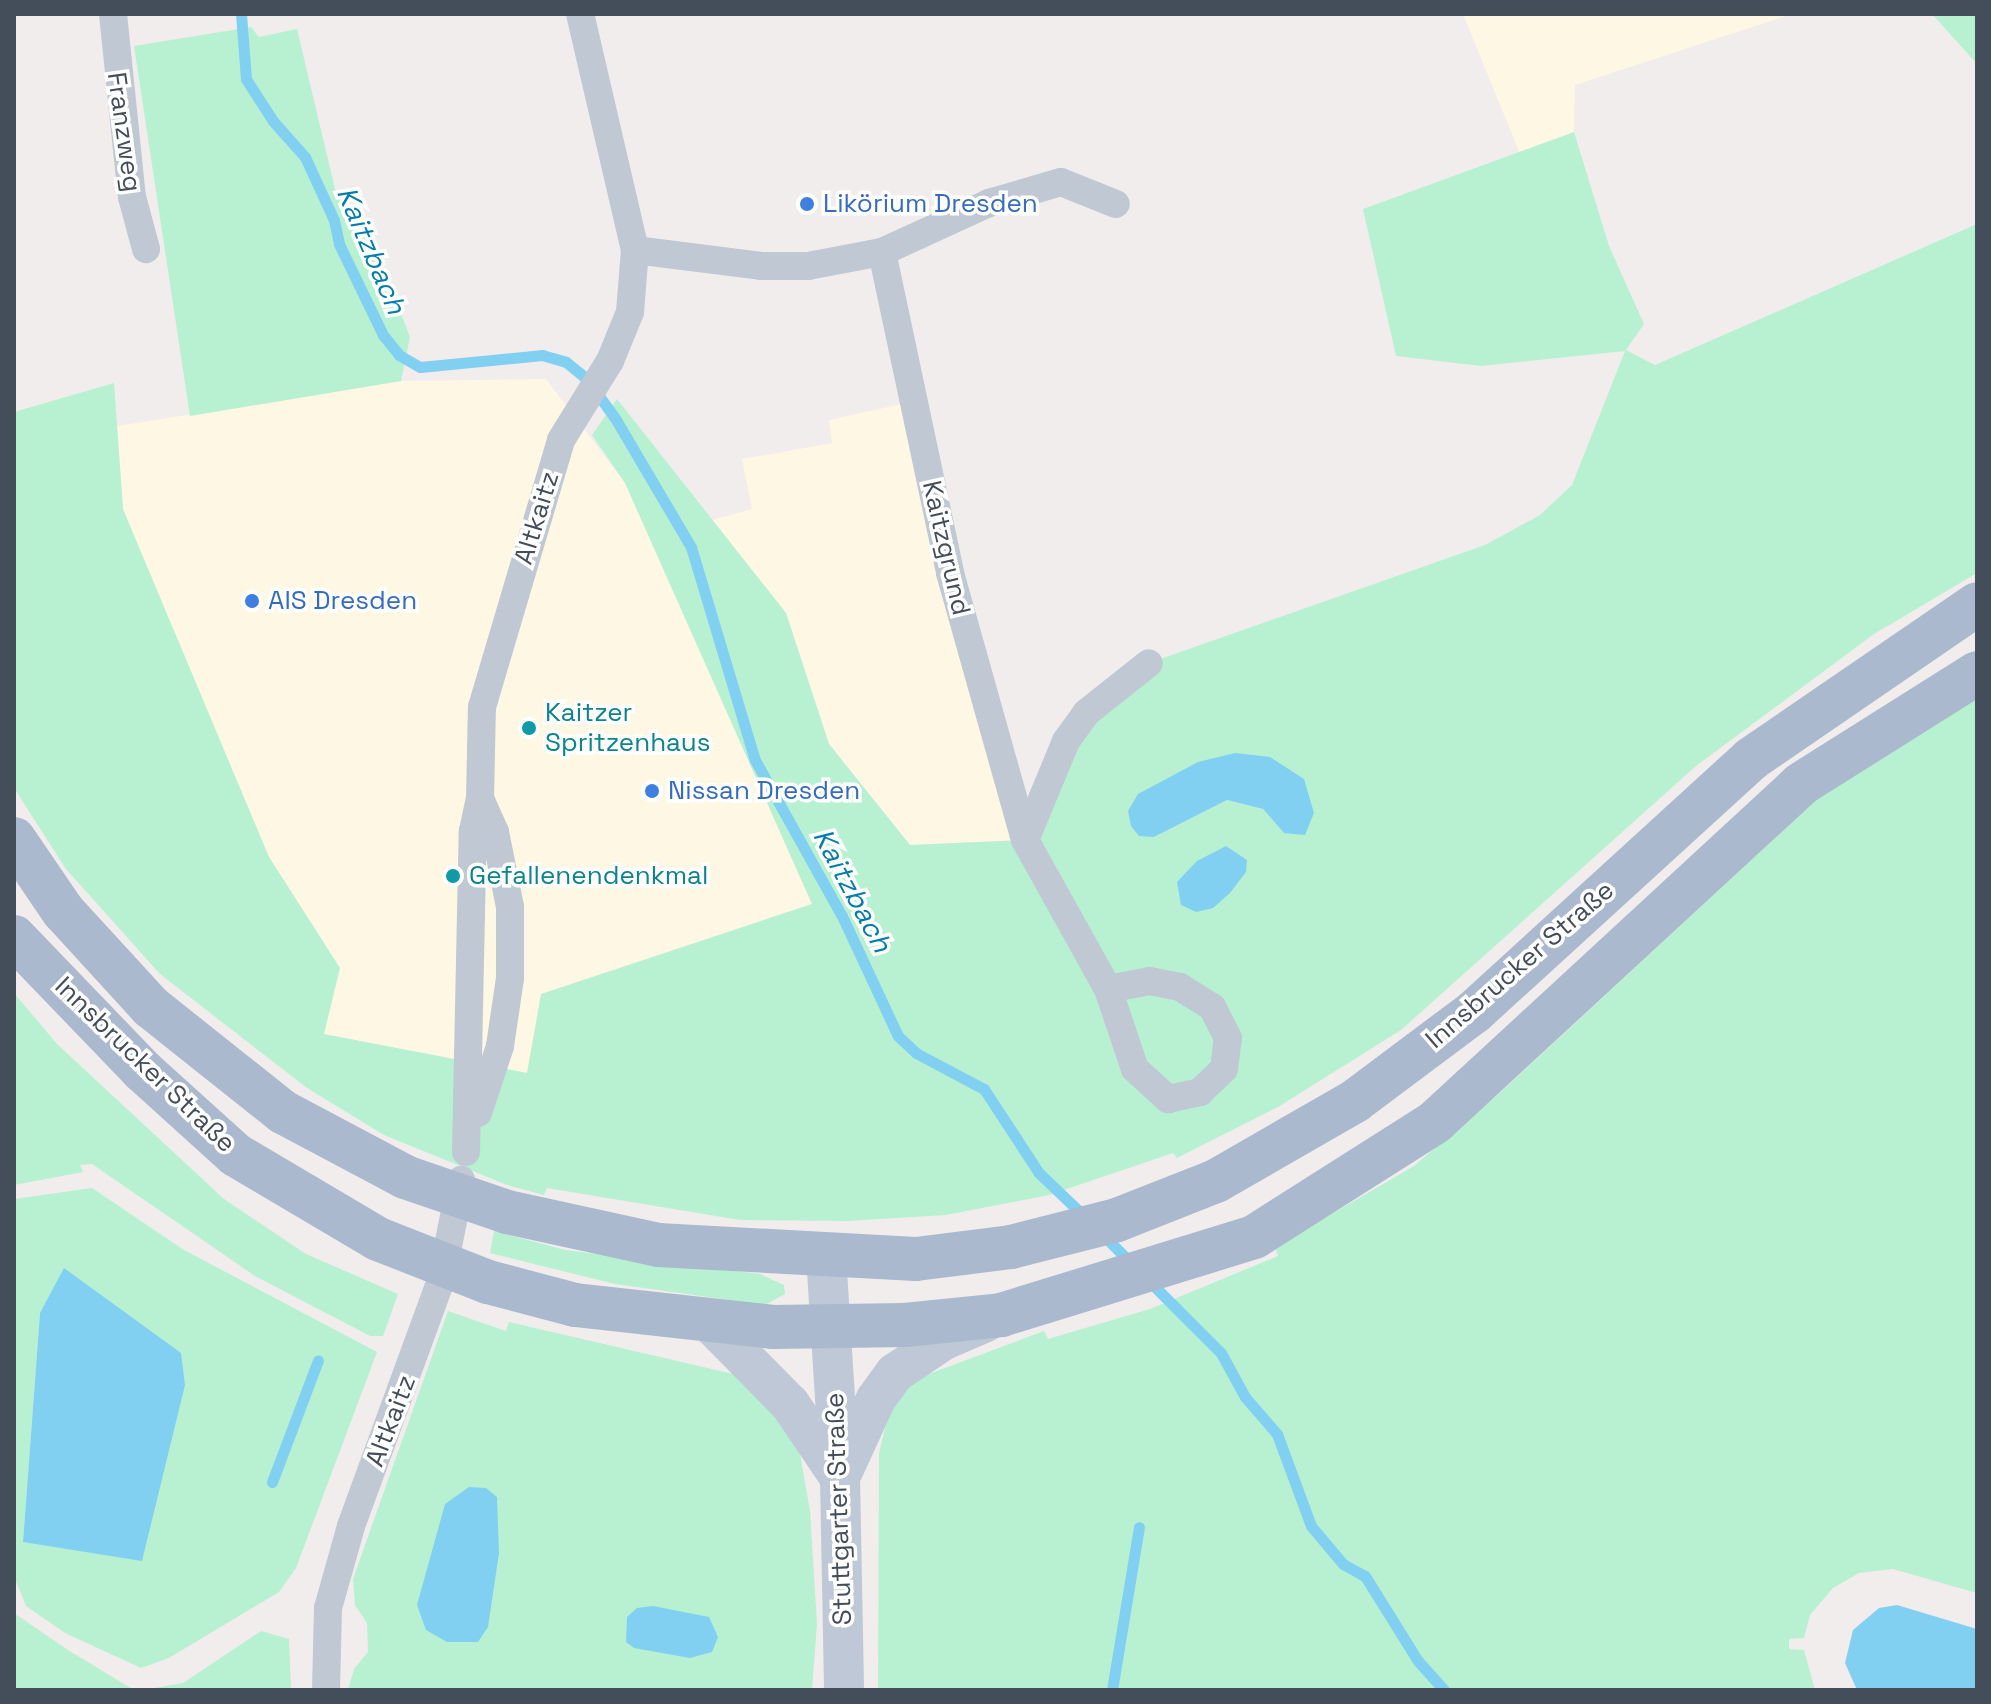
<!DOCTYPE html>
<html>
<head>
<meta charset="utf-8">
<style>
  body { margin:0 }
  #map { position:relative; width:1991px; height:1704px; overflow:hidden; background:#f0edec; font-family:"Space Grotesk",sans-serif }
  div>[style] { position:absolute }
  .commercial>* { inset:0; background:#fdf7e4 }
  .green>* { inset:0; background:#b7f1d2 }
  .water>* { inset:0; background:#82d0f1 }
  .stream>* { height:11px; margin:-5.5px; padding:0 5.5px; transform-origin:5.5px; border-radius:5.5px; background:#82d0f1 }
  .street>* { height:28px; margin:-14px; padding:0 14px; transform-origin:14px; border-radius:14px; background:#bfc8d3 }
  .secondary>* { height:40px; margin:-20px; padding:0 20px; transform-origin:20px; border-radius:20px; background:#bec8d7 }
  .primary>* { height:44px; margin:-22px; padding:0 22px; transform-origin:22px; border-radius:22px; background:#aab9ce }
  .dots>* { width:22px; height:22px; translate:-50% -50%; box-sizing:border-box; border:4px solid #fff; border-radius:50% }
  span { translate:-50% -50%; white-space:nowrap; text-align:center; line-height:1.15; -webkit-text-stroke:7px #fff; paint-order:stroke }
  .street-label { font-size:26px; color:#444e5b }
  .shop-label { font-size:26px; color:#366cbe }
  .left { translate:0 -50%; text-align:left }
  .culture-label { font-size:26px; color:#0d838f }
  .water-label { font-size:28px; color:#047dae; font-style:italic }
  .frame { position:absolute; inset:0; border:16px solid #444e5b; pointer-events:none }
</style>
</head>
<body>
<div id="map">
  <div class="commercial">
    <i style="clip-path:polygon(1463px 14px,1792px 14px,1575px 85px,1574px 132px,1520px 154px)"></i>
    <i style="clip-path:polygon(546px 379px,625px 483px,812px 904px,542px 994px,527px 1073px,323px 1034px,339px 968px,269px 857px,183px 663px,123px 509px,117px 426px,401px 381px)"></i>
    <i style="clip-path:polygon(906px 403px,1025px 840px,910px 845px,829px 744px,786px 613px,712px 520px,752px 509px,742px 459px,832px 443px,829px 420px)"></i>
  </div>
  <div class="green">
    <i style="clip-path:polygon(1932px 14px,1977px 14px,1977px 64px)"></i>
    <i style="clip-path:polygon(251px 27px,259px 37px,297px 29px,335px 189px,374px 245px,410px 337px,401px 381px,190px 416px,134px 46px)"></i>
    <i style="clip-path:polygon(evenodd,1574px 132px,1609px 246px,1644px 324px,1626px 350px,1655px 365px,1977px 224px,1977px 573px,1874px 634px,1696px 766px,1401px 1030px,1278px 1107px,1177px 1158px,1173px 1153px,1049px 1195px,946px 1215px,847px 1221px,740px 1220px,547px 1188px,544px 1195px,507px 1185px,384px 1135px,307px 1088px,160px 974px,66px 869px,14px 788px,14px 412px,114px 383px,123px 509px,269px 857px,340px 968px,324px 1034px,527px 1073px,541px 994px,812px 904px,625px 483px,592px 435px,617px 399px,786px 613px,829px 744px,910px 845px,1025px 840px,1066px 741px,1149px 663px,1485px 545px,1540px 515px,1572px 485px,1625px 351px,1481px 366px,1396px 356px,1363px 209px,1574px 132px,1270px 757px,1284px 833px,1263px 809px,1227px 800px,1154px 837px,1270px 757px)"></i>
    <i style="clip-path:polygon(1977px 693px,1977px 1593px,1893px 1569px,1859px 1573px,1833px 1588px,1810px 1615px,1804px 1638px,1789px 1639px,1789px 1649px,1804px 1650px,1815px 1690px,878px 1690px,879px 1453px,891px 1404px,910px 1381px,1044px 1331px,1048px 1339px,1150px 1309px,1278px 1256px,1275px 1247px,1414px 1166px,1502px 1091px,1817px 799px)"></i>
    <i style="clip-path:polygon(14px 993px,57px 1044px,224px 1199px,306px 1254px,398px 1294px,383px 1336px,370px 1336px,255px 1276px,92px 1164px,80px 1165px,83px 1172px,14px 1185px)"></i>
    <i style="clip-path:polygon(evenodd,92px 1188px,184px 1250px,377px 1352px,296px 1568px,279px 1592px,169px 1658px,141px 1668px,65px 1633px,26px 1606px,14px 1576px,14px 1199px,92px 1188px,65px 1269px,23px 1542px,40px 1313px,65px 1269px)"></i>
    <i style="clip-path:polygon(494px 1231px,565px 1250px,760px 1274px,784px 1285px,785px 1294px,765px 1305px,615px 1284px,490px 1253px)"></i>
    <i style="clip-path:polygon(448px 1311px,506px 1331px,509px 1322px,742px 1376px,781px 1411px,799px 1448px,810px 1511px,817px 1624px,812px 1690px,348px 1690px,354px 1669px,368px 1652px,367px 1623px,355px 1605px,353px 1579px)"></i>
    <i style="clip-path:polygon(14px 1613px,68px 1650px,134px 1690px,14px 1690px)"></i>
    <i style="clip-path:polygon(261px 1631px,289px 1639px,291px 1690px,143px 1690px,183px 1683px)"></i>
  </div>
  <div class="water">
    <i style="clip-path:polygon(1235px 753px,1270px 757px,1304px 779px,1314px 813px,1305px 835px,1284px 833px,1263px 809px,1227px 800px,1154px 837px,1139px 836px,1131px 826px,1128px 811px,1138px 794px,1198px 762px)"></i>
    <i style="clip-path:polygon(1226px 846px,1247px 860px,1246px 872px,1230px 893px,1213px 908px,1196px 912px,1181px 905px,1177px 882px,1197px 861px)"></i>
    <i style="clip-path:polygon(64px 1268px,181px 1353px,185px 1385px,142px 1561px,23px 1542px,40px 1313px)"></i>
    <i style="clip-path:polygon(469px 1487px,486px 1488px,497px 1497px,499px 1553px,488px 1627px,478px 1642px,447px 1642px,426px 1630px,417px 1605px,445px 1504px)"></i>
    <i style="clip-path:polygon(1897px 1605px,1977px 1629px,1977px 1690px,1857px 1690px,1845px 1663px,1853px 1630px,1879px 1608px)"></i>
    <i style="clip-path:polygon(653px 1606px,709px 1617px,718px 1637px,712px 1652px,690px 1658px,634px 1648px,626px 1642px,627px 1617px,637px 1608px)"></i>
  </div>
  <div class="stream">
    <i style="left:241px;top:14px;width:65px;rotate:85.6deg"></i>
    <i style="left:246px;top:79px;width:50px;rotate:57.3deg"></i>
    <i style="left:273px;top:121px;width:48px;rotate:48.4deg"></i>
    <i style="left:305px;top:157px;width:69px;rotate:65.3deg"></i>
    <i style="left:334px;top:220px;width:25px;rotate:78deg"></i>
    <i style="left:339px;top:244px;width:101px;rotate:64.2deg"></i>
    <i style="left:383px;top:335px;width:26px;rotate:51deg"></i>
    <i style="left:399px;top:355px;width:24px;rotate:30deg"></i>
    <i style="left:420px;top:367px;width:123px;rotate:-5.6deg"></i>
    <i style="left:542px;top:355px;width:25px;rotate:16deg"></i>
    <i style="left:566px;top:362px;width:26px;rotate:39deg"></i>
    <i style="left:586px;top:378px;width:49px;rotate:54.1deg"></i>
    <i style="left:615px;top:418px;width:150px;rotate:59.5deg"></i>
    <i style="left:691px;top:547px;width:222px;rotate:73.3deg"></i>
    <i style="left:755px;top:760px;width:179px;rotate:60.9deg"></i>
    <i style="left:842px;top:916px;width:132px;rotate:65deg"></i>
    <i style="left:898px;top:1036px;width:25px;rotate:43deg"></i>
    <i style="left:916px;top:1053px;width:77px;rotate:27.9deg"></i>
    <i style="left:984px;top:1089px;width:100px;rotate:56.8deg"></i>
    <i style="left:1039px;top:1173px;width:64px;rotate:43.7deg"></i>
    <i style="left:1103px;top:1235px;width:42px;rotate:45deg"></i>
    <i style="left:1148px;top:1280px;width:103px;rotate:45deg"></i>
    <i style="left:1221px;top:1353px;width:50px;rotate:61.4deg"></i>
    <i style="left:1245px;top:1397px;width:49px;rotate:49.1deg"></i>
    <i style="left:1277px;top:1434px;width:98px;rotate:69.7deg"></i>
    <i style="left:1311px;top:1526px;width:50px;rotate:49.9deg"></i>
    <i style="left:1343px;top:1564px;width:25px;rotate:29deg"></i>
    <i style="left:1365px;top:1576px;width:100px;rotate:58.1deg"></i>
    <i style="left:1418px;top:1661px;width:39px;rotate:48deg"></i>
    <i style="left:272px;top:1482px;width:130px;rotate:-69.3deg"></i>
    <i style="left:1112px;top:1690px;width:165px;rotate:-80.6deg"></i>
  </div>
  <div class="street">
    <i style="left:113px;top:14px;width:184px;rotate:84.1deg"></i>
    <i style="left:132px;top:197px;width:54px;rotate:74.9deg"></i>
    <i style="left:635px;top:250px;width:127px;rotate:7.2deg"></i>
    <i style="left:761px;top:266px;width:47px"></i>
    <i style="left:808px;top:266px;width:75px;rotate:-10.7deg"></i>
    <i style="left:882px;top:252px;width:118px;rotate:-24.6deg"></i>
    <i style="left:989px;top:203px;width:75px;rotate:-16.3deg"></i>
    <i style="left:1061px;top:182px;width:59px;rotate:21.8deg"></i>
    <i style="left:882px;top:252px;width:328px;rotate:78deg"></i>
    <i style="left:950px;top:573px;width:277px;rotate:74.3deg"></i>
    <i style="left:1025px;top:840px;width:171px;rotate:60.9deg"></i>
    <i style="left:1108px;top:989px;width:84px;rotate:71.4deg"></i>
    <i style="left:1135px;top:1069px;width:45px;rotate:42.3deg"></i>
    <i style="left:1168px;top:1099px;width:33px;rotate:-12deg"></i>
    <i style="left:1200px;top:1092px;width:33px;rotate:-44deg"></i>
    <i style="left:1224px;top:1069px;width:31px;rotate:-83deg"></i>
    <i style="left:1228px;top:1038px;width:35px;rotate:-117deg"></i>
    <i style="left:1212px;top:1007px;width:38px;rotate:-148deg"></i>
    <i style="left:1180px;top:987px;width:31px;rotate:-169deg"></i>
    <i style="left:1150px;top:981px;width:43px;rotate:169.2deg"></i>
    <i style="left:1025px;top:840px;width:107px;rotate:-67.5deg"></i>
    <i style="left:1066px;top:741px;width:34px;rotate:-54deg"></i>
    <i style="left:1086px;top:713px;width:80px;rotate:-38.4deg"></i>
    <i style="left:478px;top:1113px;width:71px;rotate:-71.8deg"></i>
    <i style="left:500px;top:1046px;width:69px;rotate:-81.6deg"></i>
    <i style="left:510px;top:978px;width:71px;rotate:-90deg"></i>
    <i style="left:510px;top:907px;width:76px;rotate:-101.3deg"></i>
    <i style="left:495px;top:832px;width:36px;rotate:-114deg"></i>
    <i style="left:466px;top:1152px;width:321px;rotate:-88.8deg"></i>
    <i style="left:473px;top:831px;width:33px;rotate:-78deg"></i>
    <i style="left:480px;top:799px;width:92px;rotate:-88.8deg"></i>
    <i style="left:482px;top:707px;width:278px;rotate:-73.5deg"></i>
    <i style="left:561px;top:440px;width:93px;rotate:-58.2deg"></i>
    <i style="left:610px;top:361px;width:53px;rotate:-67.8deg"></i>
    <i style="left:630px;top:312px;width:62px;rotate:-85.4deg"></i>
    <i style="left:635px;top:250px;width:242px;rotate:-103.1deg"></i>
    <i style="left:326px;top:1690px;width:82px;rotate:-88.6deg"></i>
    <i style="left:328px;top:1608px;width:85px;rotate:-74.3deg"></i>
    <i style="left:351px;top:1526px;width:265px;rotate:-69.9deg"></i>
    <i style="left:442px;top:1277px;width:99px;rotate:-78.9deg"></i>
  </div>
  <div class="secondary">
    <i style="left:826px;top:1255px;width:223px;rotate:86.4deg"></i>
    <i style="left:840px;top:1478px;width:212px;rotate:88.9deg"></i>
    <i style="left:710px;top:1323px;width:114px;rotate:45.4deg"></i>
    <i style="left:790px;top:1404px;width:86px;rotate:55.9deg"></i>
    <i style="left:843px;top:1471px;width:79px;rotate:-65.4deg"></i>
    <i style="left:876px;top:1399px;width:32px;rotate:-54deg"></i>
    <i style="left:895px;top:1373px;width:59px;rotate:-34deg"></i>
    <i style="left:944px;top:1340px;width:46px;rotate:-23.2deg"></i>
  </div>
  <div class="primary">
    <i style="left:14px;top:839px;width:87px;rotate:55.8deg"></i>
    <i style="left:63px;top:911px;width:130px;rotate:47.5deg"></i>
    <i style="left:151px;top:1007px;width:169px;rotate:38.5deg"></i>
    <i style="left:283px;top:1112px;width:138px;rotate:28deg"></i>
    <i style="left:405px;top:1177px;width:108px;rotate:18.9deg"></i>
    <i style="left:507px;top:1212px;width:155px;rotate:12.3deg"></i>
    <i style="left:658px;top:1245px;width:258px;rotate:3.1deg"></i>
    <i style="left:916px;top:1259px;width:96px;rotate:-7.2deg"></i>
    <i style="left:1011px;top:1247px;width:109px;rotate:-14.3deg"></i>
    <i style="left:1117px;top:1220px;width:106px;rotate:-21.5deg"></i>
    <i style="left:1216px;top:1181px;width:160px;rotate:-29.9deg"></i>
    <i style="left:1355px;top:1101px;width:149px;rotate:-36.8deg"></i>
    <i style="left:1474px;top:1012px;width:375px;rotate:-42.4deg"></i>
    <i style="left:1751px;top:759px;width:274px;rotate:-34.4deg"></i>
    <i style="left:14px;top:937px;width:186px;rotate:46.1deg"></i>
    <i style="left:143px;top:1071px;width:125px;rotate:42.1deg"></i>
    <i style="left:236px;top:1155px;width:165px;rotate:30.6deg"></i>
    <i style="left:378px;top:1239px;width:118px;rotate:21.4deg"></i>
    <i style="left:488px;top:1282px;width:90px;rotate:14.8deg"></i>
    <i style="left:575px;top:1305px;width:199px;rotate:6.3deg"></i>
    <i style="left:773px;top:1327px;width:132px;rotate:-0.9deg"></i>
    <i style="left:905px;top:1325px;width:97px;rotate:-5.9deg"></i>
    <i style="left:1001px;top:1315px;width:265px;rotate:-17.1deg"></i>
    <i style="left:1254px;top:1237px;width:214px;rotate:-32.4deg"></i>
    <i style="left:1435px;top:1122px;width:498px;rotate:-42.7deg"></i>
    <i style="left:1801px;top:784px;width:208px;rotate:-32.2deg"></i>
  </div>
  <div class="dots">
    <i style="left:807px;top:204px;background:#3f7fe0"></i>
    <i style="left:252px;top:601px;background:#3f7fe0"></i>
    <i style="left:529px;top:728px;background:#0f9aa8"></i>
    <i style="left:652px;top:791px;background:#3f7fe0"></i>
    <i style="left:453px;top:876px;background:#0f9aa8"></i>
  </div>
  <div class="street-label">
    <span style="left:124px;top:132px;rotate:82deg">Franzweg</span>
    <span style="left:537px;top:518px;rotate:-73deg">Altkaitz</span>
    <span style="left:946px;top:548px;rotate:77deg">Kaitzgrund</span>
    <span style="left:1520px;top:965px;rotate:-41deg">Innsbrucker Straße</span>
    <span style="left:145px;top:1065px;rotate:44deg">Innsbrucker Straße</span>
    <span style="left:391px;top:1421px;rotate:-69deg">Altkaitz</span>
    <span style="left:839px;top:1509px;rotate:-92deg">Stuttgarter Straße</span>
  </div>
  <div class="shop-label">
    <span class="left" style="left:823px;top:204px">Likörium Dresden</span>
    <span class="left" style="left:268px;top:601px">AIS Dresden</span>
    <span class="left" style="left:668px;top:791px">Nissan Dresden</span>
  </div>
  <div class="culture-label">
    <span class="left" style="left:545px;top:728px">Kaitzer<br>Spritzenhaus</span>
    <span class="left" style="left:469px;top:876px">Gefallenendenkmal</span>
  </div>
  <div class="water-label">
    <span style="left:372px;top:250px;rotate:67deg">Kaitzbach</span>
    <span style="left:853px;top:890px;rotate:62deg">Kaitzbach</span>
  </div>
  <div class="frame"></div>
</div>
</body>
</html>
